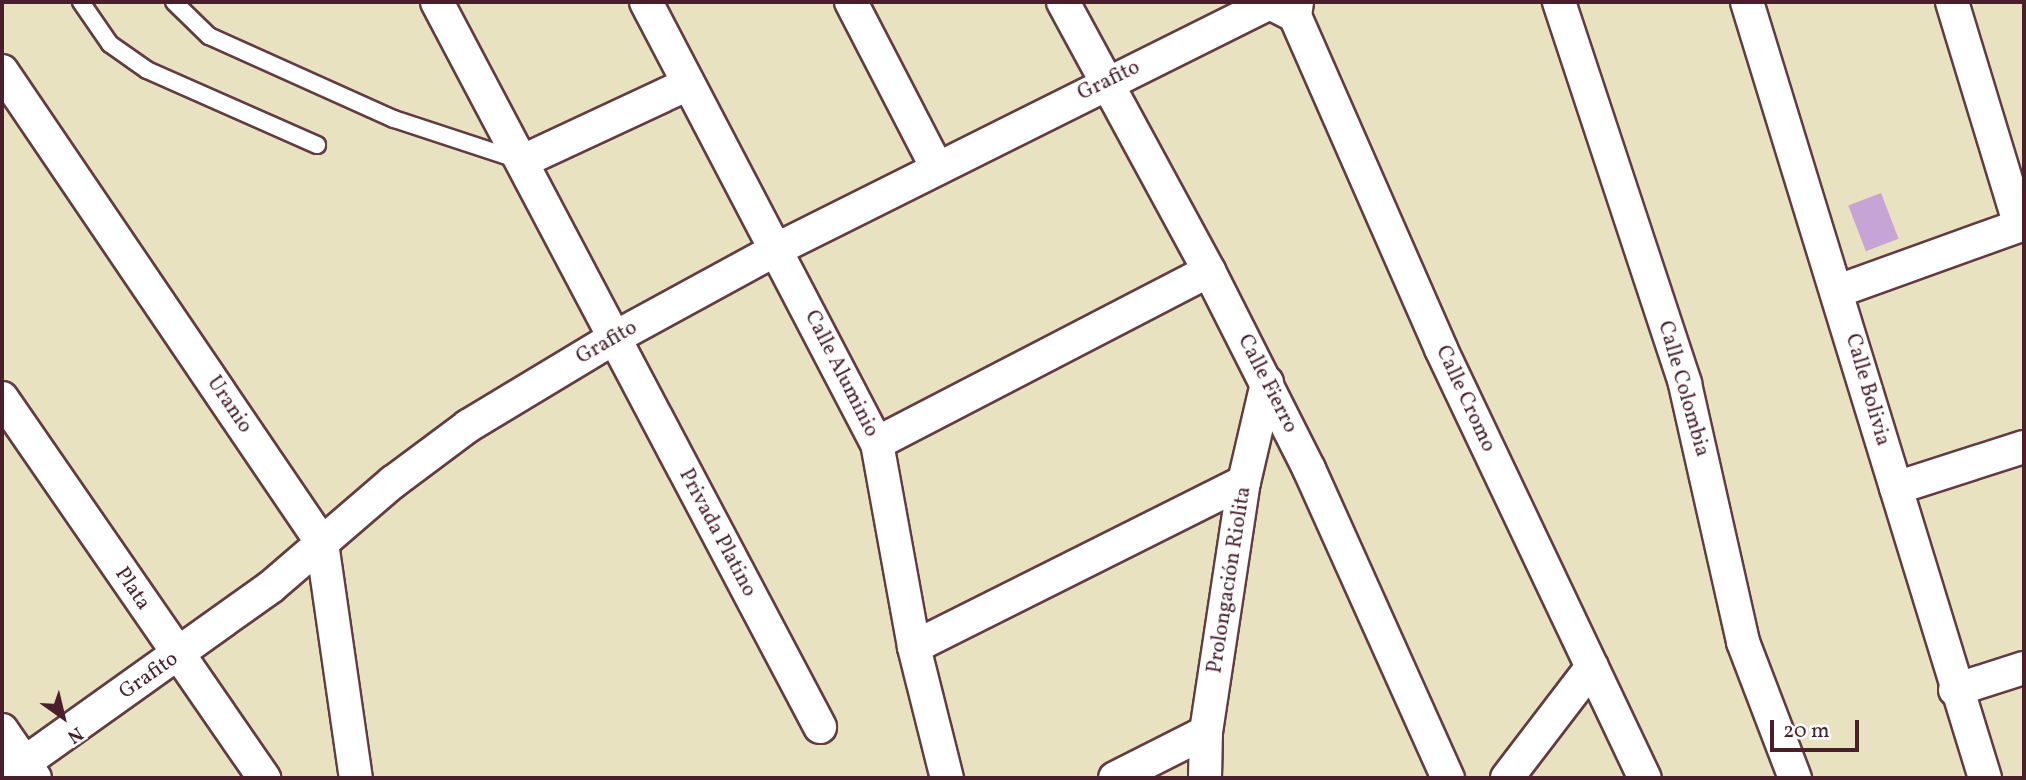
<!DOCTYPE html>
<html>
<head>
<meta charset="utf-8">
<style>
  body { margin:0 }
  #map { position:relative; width:2026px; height:780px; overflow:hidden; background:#e9e2c0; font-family:Vollkorn,serif }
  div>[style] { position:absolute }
  .building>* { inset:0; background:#c7a4d6; transform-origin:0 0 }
  .roads { filter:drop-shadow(2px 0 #623c41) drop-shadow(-2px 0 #623c41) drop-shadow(0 2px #623c41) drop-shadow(0 -2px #623c41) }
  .service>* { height:16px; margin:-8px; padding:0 8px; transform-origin:8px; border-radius:8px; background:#fff }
  .minor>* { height:32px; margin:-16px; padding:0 16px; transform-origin:16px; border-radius:16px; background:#fff }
  .tertiary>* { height:38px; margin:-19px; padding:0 19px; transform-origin:19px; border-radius:19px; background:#fff }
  span { translate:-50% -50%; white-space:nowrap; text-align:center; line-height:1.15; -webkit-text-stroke:5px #fff; paint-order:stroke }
  .street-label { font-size:21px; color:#4a1f2b }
  .frame { position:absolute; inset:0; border:4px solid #4a1f2b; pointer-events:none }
  .north { position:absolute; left:28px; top:682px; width:70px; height:70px; -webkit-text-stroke:5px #fff; paint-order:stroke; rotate:146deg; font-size:19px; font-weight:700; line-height:28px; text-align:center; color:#4a1f2b }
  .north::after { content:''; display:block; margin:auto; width:24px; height:32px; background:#4a1f2b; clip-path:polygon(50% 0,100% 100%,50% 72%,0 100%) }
  .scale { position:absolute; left:1770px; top:720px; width:89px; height:32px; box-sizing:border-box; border:4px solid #4a1f2b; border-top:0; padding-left:9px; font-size:21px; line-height:24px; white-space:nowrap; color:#4a1f2b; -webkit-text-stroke:5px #fff; paint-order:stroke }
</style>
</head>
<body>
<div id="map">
  <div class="building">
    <i style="left:1881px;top:193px;width:49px;height:35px;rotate:69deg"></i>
  </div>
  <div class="roads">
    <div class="service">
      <i style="left:81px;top:2px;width:51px;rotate:55.4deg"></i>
      <i style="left:110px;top:44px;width:45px;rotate:35.1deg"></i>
      <i style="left:147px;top:70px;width:186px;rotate:23.8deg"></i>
      <i style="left:174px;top:2px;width:49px;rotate:44.2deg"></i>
      <i style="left:209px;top:36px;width:203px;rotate:24.2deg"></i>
      <i style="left:394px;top:119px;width:132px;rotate:18.2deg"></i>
    </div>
    <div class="minor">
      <i style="left:437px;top:2px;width:820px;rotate:62.15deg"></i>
      <i style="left:646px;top:2px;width:498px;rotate:62.4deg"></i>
      <i style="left:877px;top:443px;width:207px;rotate:79.7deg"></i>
      <i style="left:914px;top:647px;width:135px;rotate:75.9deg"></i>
      <i style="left:851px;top:2px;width:187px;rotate:62.6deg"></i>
      <i style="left:1063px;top:2px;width:306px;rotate:61.5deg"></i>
      <i style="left:1209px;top:271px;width:222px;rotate:63.2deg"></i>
      <i style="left:1309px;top:469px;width:339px;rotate:65.8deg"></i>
      <i style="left:1297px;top:2px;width:14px;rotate:98deg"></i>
      <i style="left:1295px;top:16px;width:364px;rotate:66.3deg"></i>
      <i style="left:1441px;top:349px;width:475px;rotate:64.6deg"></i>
      <i style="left:1559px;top:2px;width:402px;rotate:71.7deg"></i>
      <i style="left:1685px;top:384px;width:264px;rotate:77.3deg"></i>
      <i style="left:1743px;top:642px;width:146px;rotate:69.1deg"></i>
      <i style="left:1747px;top:2px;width:812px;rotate:72.95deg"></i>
      <i style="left:1952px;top:2px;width:234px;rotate:73.1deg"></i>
      <i style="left:2px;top:71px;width:570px;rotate:55.86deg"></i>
      <i style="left:322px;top:543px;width:237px;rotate:81.8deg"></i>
      <i style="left:523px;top:161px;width:180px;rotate:-25deg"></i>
      <i style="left:1838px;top:291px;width:198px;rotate:-19.8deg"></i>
      <i style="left:2px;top:398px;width:462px;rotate:55.4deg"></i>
      <i style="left:877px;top:443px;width:374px;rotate:-27.4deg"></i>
      <i style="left:1896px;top:488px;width:134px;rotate:-17.8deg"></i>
      <i style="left:914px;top:647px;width:369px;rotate:-26.6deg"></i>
      <i style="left:1955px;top:690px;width:72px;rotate:-17.7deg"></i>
      <i style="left:2px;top:730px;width:58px;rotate:55.5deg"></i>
      <i style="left:3px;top:778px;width:330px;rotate:-35.5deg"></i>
      <i style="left:272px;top:586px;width:160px;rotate:-40.7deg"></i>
      <i style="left:393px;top:482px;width:94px;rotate:-36.7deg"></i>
      <i style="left:468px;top:426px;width:170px;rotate:-31.1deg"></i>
      <i style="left:614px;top:338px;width:186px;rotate:-28.6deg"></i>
      <i style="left:777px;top:249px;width:551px;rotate:-26.52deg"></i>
      <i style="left:1270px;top:3px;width:28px;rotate:27deg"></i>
      <i style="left:1115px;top:778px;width:102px;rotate:-26.8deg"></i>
      <i style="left:1205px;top:778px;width:46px;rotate:-88.8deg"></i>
      <i style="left:1206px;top:732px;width:253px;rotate:-81.4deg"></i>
      <i style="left:1244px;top:482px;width:102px;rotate:-76.9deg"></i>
      <i style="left:1507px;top:778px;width:140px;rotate:-52.6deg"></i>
    </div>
    <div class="tertiary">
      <i style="left:1269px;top:2px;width:5px"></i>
    </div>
  </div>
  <div class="street-label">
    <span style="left:1109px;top:81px;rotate:-26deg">Grafito</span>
    <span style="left:607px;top:343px;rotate:-30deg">Grafito</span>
    <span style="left:841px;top:374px;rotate:63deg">Calle Aluminio</span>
    <span style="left:1267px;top:384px;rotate:63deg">Calle Fierro</span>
    <span style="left:1683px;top:389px;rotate:74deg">Calle Colombia</span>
    <span style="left:1867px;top:390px;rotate:74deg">Calle Bolivia</span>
    <span style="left:1465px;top:399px;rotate:65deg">Calle Cromo</span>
    <span style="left:229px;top:405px;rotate:56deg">Uranio</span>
    <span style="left:717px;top:533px;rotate:62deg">Privada Platino</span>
    <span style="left:1230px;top:580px;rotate:-81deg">Prolongación Riolita</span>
    <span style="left:132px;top:589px;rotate:56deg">Plata</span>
    <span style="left:149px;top:676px;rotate:-35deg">Grafito</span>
  </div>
  <div class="frame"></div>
  <div class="north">N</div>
  <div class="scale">20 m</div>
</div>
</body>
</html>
